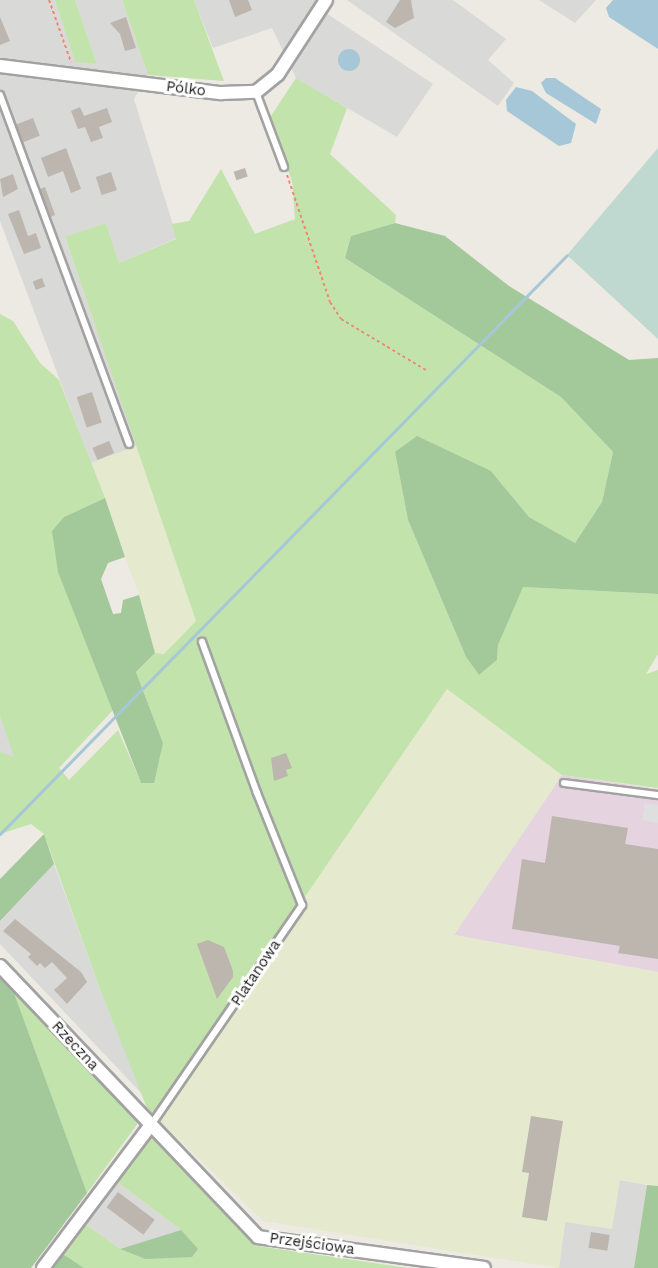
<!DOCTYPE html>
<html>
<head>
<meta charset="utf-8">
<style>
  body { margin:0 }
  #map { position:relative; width:658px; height:1268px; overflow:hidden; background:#eceae2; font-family:"Work Sans",sans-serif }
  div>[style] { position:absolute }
  .residential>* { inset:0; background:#d9d9d8 }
  .industrial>* { inset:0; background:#e5d4e0 }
  .farmland>* { inset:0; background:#e5eace }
  .grass>* { inset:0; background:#c2e3ab }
  .forest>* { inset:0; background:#a3c89a }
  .wetland>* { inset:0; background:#c0d9d0 }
  .parking>* { inset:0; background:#dfdfdf }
  .water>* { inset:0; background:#a5c7d7 }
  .round { border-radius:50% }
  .stream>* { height:3px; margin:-1.5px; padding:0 1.5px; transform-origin:1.5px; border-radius:1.5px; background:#a5c7d7 }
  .building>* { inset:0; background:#bcb6af; transform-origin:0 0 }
  .path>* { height:2px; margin-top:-1px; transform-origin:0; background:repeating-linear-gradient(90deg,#ed8972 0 3px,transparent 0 6px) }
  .roads { filter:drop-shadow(2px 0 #a2a2a2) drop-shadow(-2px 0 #a2a2a2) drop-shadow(0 2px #a2a2a2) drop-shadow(0 -2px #a2a2a2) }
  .service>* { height:6px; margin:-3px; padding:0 3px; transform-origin:3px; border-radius:3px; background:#fff }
  .minor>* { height:12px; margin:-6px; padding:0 6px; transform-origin:6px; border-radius:6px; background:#fff }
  span { translate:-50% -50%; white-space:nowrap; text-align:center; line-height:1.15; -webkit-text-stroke:6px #fff; paint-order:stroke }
  .street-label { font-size:15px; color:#1b1b1b }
</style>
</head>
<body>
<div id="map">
  <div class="residential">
    <i style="clip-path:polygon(0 0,55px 0,75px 61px,97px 64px,75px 0,122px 0,148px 75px,134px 99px,177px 238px,119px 263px,106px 223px,65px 238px,137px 446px,91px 463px,0 221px)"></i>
    <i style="clip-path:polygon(194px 0,334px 0,326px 13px,433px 84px,397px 137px,296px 78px,272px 28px,213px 48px)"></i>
    <i style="clip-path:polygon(347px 0,453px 0,506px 39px,488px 60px,514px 83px,498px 106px)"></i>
    <i style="clip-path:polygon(539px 0,596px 0,575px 23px)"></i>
    <i style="clip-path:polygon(0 716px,15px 758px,0 752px)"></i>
    <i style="clip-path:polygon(54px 864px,100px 989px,143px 1095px,0 944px,0 921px)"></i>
    <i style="clip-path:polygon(620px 1180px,647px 1185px,634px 1268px,559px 1268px,565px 1222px)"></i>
    <i style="clip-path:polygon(116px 1181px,181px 1230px,120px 1249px,84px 1223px)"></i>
  </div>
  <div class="industrial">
    <i style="clip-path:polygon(562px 775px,658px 789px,658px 972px,454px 935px)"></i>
  </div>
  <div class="farmland">
    <i style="clip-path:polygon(137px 446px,196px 621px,164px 654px,155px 653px,139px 595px,91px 463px)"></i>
    <i style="clip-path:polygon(447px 689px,562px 775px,454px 935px,658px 972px,658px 1186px,620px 1180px,612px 1229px,565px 1222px,559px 1268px,263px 1221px,155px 1116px)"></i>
  </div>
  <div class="grass">
    <i style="clip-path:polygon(55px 0,75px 0,97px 64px,75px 62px)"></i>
    <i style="clip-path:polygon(122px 0,194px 0,224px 81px,148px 75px)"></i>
    <i style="clip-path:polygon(296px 78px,347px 108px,330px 154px,396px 215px,395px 223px,351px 236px,345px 258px,561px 397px,613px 452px,602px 502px,575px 543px,529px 517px,491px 471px,395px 452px,408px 520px,466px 657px,479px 675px,497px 660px,498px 645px,522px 587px,658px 594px,658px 654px,646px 674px,658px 670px,658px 788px,562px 775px,447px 689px,155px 1116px,147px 1108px,100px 989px,44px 834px,31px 824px,0 834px,0 752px,14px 757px,0 716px,0 314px,13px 321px,40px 363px,59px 380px,105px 498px,64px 517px,113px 710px,59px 768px,69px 780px,118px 730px,141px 783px,163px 743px,136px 672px,155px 653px,164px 654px,196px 621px,65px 237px,106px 223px,119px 263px,176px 239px,172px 224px,189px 221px,221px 169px,255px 234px,295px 219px,292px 181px,269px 119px)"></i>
    <i style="clip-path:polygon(13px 990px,138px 1123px,87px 1193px)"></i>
    <i style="clip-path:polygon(151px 1134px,258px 1246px,408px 1268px,84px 1268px,63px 1254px,84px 1223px,120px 1249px,145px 1259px,181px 1230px,116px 1181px)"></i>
  </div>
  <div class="forest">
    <i style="clip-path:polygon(395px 223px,445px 236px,509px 286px,629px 360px,658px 358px,658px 594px,523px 587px,498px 645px,497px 660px,479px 675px,466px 657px,408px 520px,395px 452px,417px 436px,491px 471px,529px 517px,575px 543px,602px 502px,613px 452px,561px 397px,345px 258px,351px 236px)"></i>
    <i style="clip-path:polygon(105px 498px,125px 557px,108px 563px,101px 579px,113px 614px,121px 613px,123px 600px,139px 595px,155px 653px,136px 672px,163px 743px,154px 783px,141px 783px,58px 572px,52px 531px,64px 517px)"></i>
    <i style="clip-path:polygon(44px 834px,54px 864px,0 921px,0 879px)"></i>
    <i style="clip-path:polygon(0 976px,13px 990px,87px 1193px,31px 1268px,0 1268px)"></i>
    <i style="clip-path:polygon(647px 1185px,658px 1186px,658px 1268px,634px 1268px)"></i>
    <i style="clip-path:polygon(181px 1230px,198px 1249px,192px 1257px,145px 1259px,120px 1249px)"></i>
    <i style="clip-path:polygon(63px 1254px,84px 1268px,53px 1268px)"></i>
  </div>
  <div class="wetland">
    <i style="clip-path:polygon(658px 148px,658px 339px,567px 255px)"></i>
  </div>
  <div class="parking">
    <i style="clip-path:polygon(645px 803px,658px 805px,658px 823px,642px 820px)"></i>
  </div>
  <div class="water">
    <i style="clip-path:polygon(613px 0,658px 0,658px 49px,609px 17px,606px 8px)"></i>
    <i class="round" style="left:338px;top:49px;width:22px;height:22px"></i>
    <i style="clip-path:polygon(546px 78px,555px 78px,601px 109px,596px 124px,546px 93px,541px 83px)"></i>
    <i style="clip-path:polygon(516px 87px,532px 91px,576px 124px,571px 143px,559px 146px,507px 111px,506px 100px)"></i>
  </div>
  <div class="stream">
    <i style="left:0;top:834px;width:810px;rotate:-45.6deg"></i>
  </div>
  <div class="building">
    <i style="clip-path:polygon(229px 0,248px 0,252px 10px,235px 17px)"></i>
    <i style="clip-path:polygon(400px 0,411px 0,414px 18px,395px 28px,386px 22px)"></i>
    <i style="clip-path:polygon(0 17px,10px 41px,0 45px)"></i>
    <i style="clip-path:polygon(126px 17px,136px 48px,125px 51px,120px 34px,110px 23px)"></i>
    <i style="clip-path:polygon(80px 107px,84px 116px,107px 108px,112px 122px,99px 127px,103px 138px,91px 142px,85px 127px,78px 129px,71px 111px)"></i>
    <i style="left:33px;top:118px;width:19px;height:18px;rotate:69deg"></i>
    <i style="clip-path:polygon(66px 148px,81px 189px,71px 193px,63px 171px,48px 177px,41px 158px)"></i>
    <i style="left:245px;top:168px;width:9px;height:12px;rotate:72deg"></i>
    <i style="left:111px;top:172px;width:19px;height:16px;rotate:72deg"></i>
    <i style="clip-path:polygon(13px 174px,18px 189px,3px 197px,0 179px)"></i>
    <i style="clip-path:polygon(45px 187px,55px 215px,51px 217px,40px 189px)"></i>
    <i style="clip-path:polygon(19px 210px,28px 236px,36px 233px,41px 248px,24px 254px,8px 214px)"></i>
    <i style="left:42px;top:278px;width:9px;height:10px;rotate:69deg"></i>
    <i style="left:92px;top:392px;width:32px;height:16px;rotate:72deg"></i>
    <i style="left:109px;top:441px;width:13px;height:18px;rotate:67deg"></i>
    <i style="clip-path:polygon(286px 753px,292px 768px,286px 770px,288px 776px,274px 781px,271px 758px)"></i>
    <i style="clip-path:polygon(552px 816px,628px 828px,625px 844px,658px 849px,658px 959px,618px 953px,620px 946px,512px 929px,522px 859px,545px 863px)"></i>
    <i style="clip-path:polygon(15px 919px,81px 972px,87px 982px,67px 1004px,54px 990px,67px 978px,52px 962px,45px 968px,40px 963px,37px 966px,28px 957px,31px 954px,3px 931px)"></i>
    <i style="clip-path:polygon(208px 940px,224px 947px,233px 971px,233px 977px,217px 999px,197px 944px)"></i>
    <i style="clip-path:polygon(531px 1116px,563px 1121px,547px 1221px,522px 1217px,529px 1173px,522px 1172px)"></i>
    <i style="left:118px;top:1192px;width:46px;height:19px;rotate:37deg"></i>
    <i style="left:591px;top:1232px;width:19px;height:16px;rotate:9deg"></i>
  </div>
  <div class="path">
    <i style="left:49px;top:0;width:66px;rotate:70.5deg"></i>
    <i style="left:287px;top:175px;width:134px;rotate:71.3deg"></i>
    <i style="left:330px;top:302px;width:20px;rotate:57deg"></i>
    <i style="left:341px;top:319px;width:99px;rotate:31deg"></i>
  </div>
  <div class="roads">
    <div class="service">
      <i style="left:256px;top:92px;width:80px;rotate:69.5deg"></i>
      <i style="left:0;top:95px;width:372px;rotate:69.7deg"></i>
      <i style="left:564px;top:783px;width:95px;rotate:7.3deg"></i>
      <i style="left:151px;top:1125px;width:267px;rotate:-55.5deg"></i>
      <i style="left:302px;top:905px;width:121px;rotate:-111.9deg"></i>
      <i style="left:257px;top:793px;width:161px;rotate:-110deg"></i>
    </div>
    <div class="minor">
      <i style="left:0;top:66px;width:223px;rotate:7deg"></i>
      <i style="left:221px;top:93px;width:35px;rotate:-2deg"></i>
      <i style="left:256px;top:92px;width:28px;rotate:-39deg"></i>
      <i style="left:278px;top:74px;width:88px;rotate:-57deg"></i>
      <i style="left:0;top:966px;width:374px;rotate:46.4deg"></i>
      <i style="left:258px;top:1237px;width:228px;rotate:7.8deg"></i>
      <i style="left:43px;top:1268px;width:178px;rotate:-53deg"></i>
    </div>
  </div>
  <div class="street-label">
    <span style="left:186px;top:89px;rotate:7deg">Pólko</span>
    <span style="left:256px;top:973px;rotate:-56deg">Platanowa</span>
    <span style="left:75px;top:1046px;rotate:47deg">Rzeczna</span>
    <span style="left:312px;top:1244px;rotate:8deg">Przejściowa</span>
  </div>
</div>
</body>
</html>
